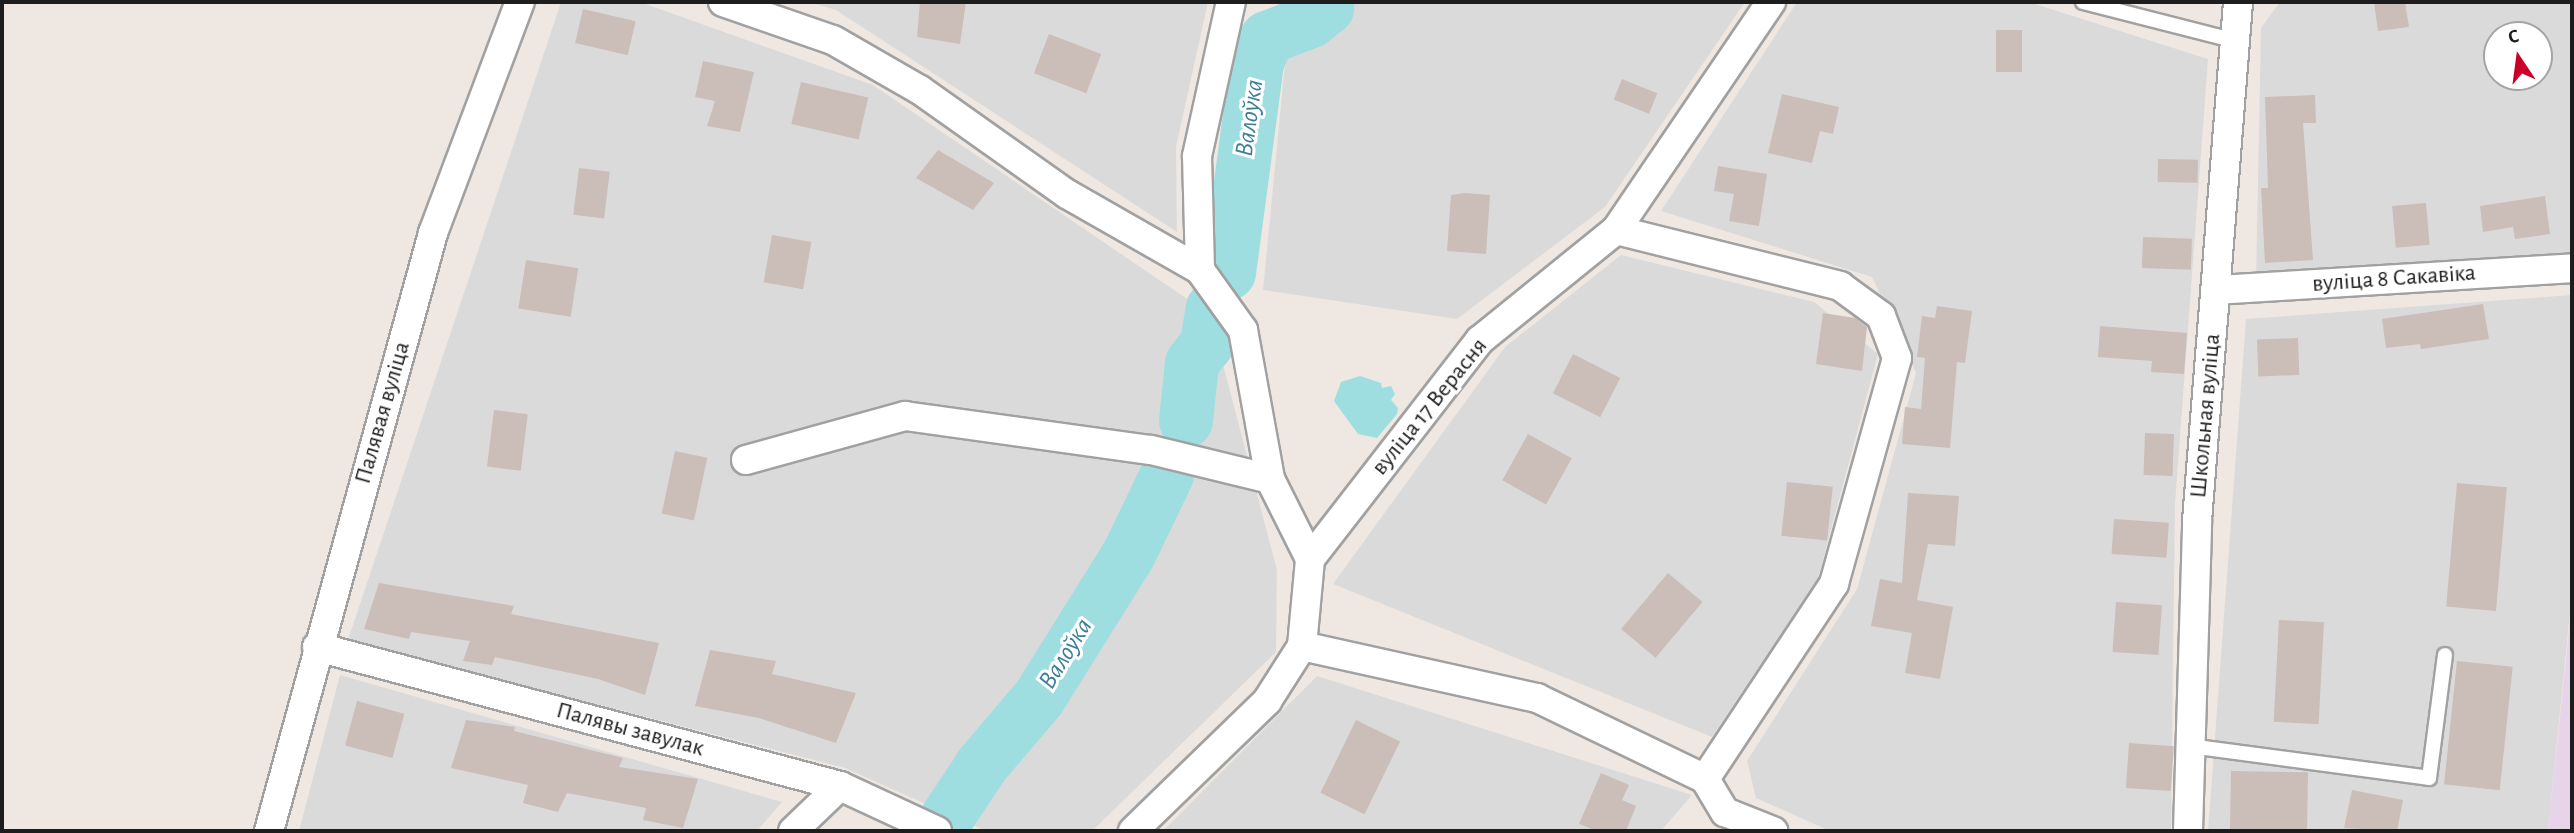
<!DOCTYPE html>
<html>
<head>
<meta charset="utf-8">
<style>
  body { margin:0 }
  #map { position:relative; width:2574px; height:833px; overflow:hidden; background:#efe8e2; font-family:"Alegreya Sans",sans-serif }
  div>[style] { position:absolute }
  .residential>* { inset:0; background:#dbdada }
  .industrial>* { inset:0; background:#e8d4e9 }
  .water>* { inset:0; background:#9fdee0 }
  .river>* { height:54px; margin:-27px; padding:0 27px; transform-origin:27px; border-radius:27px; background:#9fdee0 }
  .building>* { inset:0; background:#cbbdb8; transform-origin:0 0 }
  .roads { filter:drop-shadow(2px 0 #a1a1a1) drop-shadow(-2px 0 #a1a1a1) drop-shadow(0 2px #a1a1a1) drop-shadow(0 -2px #a1a1a1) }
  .lane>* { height:14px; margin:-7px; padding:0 7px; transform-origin:7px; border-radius:7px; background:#fff }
  .street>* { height:28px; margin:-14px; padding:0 14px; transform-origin:14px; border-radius:14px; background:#fff }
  span { translate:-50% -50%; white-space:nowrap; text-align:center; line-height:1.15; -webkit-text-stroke:6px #fff; paint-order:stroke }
  .street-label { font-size:24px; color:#1d1d1d }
  .water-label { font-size:26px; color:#3c7e9a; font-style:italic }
  .frame { position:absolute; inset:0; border:4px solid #1d1d1d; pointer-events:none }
  .north { position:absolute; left:2483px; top:21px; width:70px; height:70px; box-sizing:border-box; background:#fff; border:2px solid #a5a5a5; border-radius:50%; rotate:347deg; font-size:19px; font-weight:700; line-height:28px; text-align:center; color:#1d1d1d }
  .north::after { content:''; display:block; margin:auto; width:24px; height:32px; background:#ca0028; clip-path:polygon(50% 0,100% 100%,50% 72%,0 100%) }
</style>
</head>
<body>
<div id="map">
  <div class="residential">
    <i style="clip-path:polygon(561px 2px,640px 2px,873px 85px,1193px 303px,1221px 357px,1277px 570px,1276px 652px,1092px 831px,986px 831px,845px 768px,348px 640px)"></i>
    <i style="clip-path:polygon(808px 2px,1208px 2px,1176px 147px,1177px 232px,836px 10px)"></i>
    <i style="clip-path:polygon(1291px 2px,1745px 2px,1605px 207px,1457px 319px,1263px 290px)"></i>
    <i style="clip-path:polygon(1797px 2px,2029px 2px,2208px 59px,2175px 504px,2171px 831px,1830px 831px,1756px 798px,1747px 761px,1857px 589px,1916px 373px,1872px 277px,1661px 211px)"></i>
    <i style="clip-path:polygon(evenodd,2280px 2px,2572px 2px,2572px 253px,2256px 280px,2261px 28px,2280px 2px,2497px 35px,2539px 35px,2539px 77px,2497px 77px,2497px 35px)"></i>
    <i style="clip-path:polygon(1621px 255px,1814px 302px,1878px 354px,1818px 578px,1712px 737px,1333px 584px,1505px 347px)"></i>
    <i style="clip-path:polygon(2572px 295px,2572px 592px,2548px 831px,2208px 831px,2246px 319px)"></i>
    <i style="clip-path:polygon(340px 675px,782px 802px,757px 831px,299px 831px)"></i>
    <i style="clip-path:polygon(1317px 676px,1692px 795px,1661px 831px,1163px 831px)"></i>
  </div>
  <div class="industrial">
    <i style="clip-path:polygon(2572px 592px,2572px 831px,2548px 831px,2567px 650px)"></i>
  </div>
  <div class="water">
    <i style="clip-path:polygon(1360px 376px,1381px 383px,1382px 388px,1391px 386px,1395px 394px,1391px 400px,1398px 408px,1397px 414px,1377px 438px,1358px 434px,1334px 401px,1341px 382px)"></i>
  </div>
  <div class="river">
    <i style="left:1229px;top:273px;width:213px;rotate:-82.4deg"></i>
    <i style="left:1257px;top:62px;width:26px;rotate:-67deg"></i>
    <i style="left:1267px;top:38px;width:47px;rotate:-21.1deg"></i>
    <i style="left:1311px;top:21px;width:21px;rotate:-39deg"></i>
    <i style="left:1327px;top:8px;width:6px;rotate:-90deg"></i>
    <i style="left:1186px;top:421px;width:58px;rotate:-84.1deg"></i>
    <i style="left:1192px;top:363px;width:24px;rotate:-52deg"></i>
    <i style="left:1207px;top:344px;width:36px;rotate:-81deg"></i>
    <i style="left:945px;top:821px;width:67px;rotate:-56.5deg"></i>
    <i style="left:982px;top:765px;width:88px;rotate:-49.6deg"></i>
    <i style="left:1039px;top:698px;width:170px;rotate:-58deg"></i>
    <i style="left:1129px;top:554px;width:88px;rotate:-64.3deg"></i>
  </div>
  <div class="building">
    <i style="clip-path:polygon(920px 2px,966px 2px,960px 44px,917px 37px)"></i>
    <i style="clip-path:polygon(2374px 2px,2405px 2px,2409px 27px,2378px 31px)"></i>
    <i style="left:583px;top:9px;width:54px;height:35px;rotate:13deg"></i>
    <i style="left:1996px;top:30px;width:26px;height:42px"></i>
    <i style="left:1049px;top:34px;width:56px;height:42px;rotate:21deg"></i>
    <i style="clip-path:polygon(703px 61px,754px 72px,740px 132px,707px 126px,715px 101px,695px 97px)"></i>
    <i style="left:1622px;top:79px;width:38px;height:22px;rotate:22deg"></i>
    <i style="left:801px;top:82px;width:69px;height:43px;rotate:13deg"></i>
    <i style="clip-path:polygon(1782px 94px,1839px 107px,1833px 134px,1820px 131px,1812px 163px,1768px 153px)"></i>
    <i style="clip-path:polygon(2315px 95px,2316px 123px,2303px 123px,2313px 260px,2265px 263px,2261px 188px,2268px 188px,2265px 97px)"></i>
    <i style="clip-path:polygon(938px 150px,994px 183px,973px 210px,916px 178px)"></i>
    <i style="left:2158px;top:159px;width:40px;height:23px;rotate:1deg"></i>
    <i style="clip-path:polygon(1718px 166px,1767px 174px,1759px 226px,1729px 221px,1734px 194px,1714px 191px)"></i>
    <i style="left:579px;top:168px;width:31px;height:47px;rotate:7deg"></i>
    <i style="clip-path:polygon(1465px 193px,1490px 195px,1486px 254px,1447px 251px,1451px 195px)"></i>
    <i style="clip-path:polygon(2545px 196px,2550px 234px,2515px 239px,2513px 227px,2483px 232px,2480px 206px)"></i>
    <i style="left:2426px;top:203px;width:42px;height:34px;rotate:85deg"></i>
    <i style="left:772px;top:235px;width:40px;height:48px;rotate:10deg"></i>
    <i style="left:2143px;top:237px;width:49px;height:31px;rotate:2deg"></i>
    <i style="left:526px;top:260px;width:53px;height:49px;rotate:9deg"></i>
    <i style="clip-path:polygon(2483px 304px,2489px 339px,2421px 349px,2420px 344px,2386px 348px,2382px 319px)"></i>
    <i style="clip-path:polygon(1937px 306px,1972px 311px,1965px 363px,1957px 362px,1950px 448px,1902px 444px,1905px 407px,1921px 409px,1925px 358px,1917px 357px,1922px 316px,1935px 318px)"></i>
    <i style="clip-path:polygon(1823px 313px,1855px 318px,1867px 327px,1862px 371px,1816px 364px)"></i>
    <i style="clip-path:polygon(2100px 326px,2187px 333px,2184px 374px,2151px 372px,2152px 361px,2098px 357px)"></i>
    <i style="left:2298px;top:338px;width:37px;height:41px;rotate:88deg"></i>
    <i style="left:1573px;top:354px;width:53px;height:44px;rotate:27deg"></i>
    <i style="left:494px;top:410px;width:34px;height:57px;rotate:7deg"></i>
    <i style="left:2145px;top:433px;width:29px;height:42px;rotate:2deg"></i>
    <i style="left:1528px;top:434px;width:50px;height:53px;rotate:29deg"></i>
    <i style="left:675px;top:451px;width:33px;height:64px;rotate:12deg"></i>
    <i style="left:1787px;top:482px;width:46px;height:54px;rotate:6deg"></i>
    <i style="left:2457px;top:483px;width:50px;height:124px;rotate:5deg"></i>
    <i style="clip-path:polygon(1908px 493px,1959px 496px,1955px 546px,1928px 544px,1917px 600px,1953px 607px,1940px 679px,1905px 673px,1912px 633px,1871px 626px,1880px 579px,1902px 583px)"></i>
    <i style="left:2114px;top:519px;width:55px;height:35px;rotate:4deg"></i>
    <i style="left:1668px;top:573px;width:45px;height:73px;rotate:40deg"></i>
    <i style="clip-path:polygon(379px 583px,514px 606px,511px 614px,659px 643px,645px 695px,598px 679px,495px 657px,492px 665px,463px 661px,470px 641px,411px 632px,409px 639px,364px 629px)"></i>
    <i style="left:2116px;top:602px;width:46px;height:50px;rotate:4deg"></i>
    <i style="left:2279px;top:620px;width:45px;height:102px;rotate:3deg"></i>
    <i style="clip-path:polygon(710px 650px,776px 661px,772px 674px,856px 693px,836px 743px,759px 718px,695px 706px)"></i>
    <i style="left:2457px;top:661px;width:56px;height:124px;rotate:6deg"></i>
    <i style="left:357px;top:701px;width:49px;height:46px;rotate:15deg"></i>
    <i style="clip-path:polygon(466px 720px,515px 727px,514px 731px,623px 758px,619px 767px,698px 779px,683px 828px,643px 820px,646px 808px,567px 793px,558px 812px,523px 803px,528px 785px,451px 768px)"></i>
    <i style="left:1356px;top:720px;width:49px;height:81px;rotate:26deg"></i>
    <i style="left:2129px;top:743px;width:45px;height:45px;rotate:4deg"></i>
    <i style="left:2231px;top:771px;width:77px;height:60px;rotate:1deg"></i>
    <i style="clip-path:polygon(1601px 773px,1629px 785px,1622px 800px,1636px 806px,1626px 831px,1597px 831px,1579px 824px)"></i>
    <i style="clip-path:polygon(2352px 790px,2403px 800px,2397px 831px,2344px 828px)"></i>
  </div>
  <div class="roads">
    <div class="lane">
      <i style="left:2083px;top:2px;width:158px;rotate:14.3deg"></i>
      <i style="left:2190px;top:746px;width:241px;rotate:7.6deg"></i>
      <i style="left:2429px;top:778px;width:124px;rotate:-82.6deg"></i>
    </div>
    <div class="street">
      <i style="left:723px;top:2px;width:116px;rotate:19.1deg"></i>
      <i style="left:833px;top:40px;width:100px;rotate:29.9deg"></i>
      <i style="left:920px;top:90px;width:180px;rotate:35.3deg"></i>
      <i style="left:1067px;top:194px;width:153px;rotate:29.7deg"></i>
      <i style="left:1200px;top:270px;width:74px;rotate:54.4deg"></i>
      <i style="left:1243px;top:330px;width:151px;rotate:79.7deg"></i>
      <i style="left:1270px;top:479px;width:89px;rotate:63.4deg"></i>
      <i style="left:1616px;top:230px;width:231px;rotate:14deg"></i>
      <i style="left:1840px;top:286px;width:51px;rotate:36.2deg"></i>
      <i style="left:1881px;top:316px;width:45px;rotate:69.1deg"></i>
      <i style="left:1897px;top:358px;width:235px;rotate:105.6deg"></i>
      <i style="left:1834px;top:584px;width:234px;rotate:123.5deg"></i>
      <i style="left:1200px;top:270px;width:114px;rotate:-91.5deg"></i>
      <i style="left:1197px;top:156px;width:158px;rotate:-77.6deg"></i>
      <i style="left:2216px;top:290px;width:357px;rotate:-3.5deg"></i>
      <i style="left:746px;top:460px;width:165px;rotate:-15.5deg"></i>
      <i style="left:905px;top:416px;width:248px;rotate:7.9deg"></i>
      <i style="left:1151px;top:450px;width:122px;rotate:13.7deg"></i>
      <i style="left:1302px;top:646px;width:241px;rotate:12.5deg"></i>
      <i style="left:1537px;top:698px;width:187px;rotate:25.7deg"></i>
      <i style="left:1705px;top:779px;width:39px;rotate:59deg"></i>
      <i style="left:1725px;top:812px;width:52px;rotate:21.6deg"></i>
      <i style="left:317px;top:647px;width:541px;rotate:14.88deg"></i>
      <i style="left:840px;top:786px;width:107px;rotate:24.9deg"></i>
      <i style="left:269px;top:831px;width:620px;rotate:-74.66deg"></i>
      <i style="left:433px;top:233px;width:247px;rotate:-69.4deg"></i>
      <i style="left:793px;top:831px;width:65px;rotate:-43.8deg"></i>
      <i style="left:1133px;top:831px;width:187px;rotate:-44.1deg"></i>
      <i style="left:1267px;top:701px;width:65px;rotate:-57.5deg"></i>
      <i style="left:1302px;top:646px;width:87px;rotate:-84.7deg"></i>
      <i style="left:1310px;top:559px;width:277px;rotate:-52.2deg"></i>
      <i style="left:1480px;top:340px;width:175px;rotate:-39deg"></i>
      <i style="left:1616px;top:230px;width:276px;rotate:-55.8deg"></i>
      <i style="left:2188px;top:831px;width:310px;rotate:-88.3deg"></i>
      <i style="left:2197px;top:521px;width:521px;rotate:-85.48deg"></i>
    </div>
  </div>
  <div class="street-label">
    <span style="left:2394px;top:279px;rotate:-4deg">вуліца 8 Сакавіка</span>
    <span style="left:1430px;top:407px;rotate:-51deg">вуліца 17 Верасня</span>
    <span style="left:383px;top:413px;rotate:-74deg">Палявая вуліца</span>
    <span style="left:2206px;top:416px;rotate:-85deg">Школьная вуліца</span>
    <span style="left:630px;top:730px;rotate:15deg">Палявы завулак</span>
  </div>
  <div class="water-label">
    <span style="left:1250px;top:118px;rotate:-82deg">Валоўка</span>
    <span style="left:1066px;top:654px;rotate:-58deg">Валоўка</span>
  </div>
  <div class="frame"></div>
  <div class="north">С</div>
</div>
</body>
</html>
